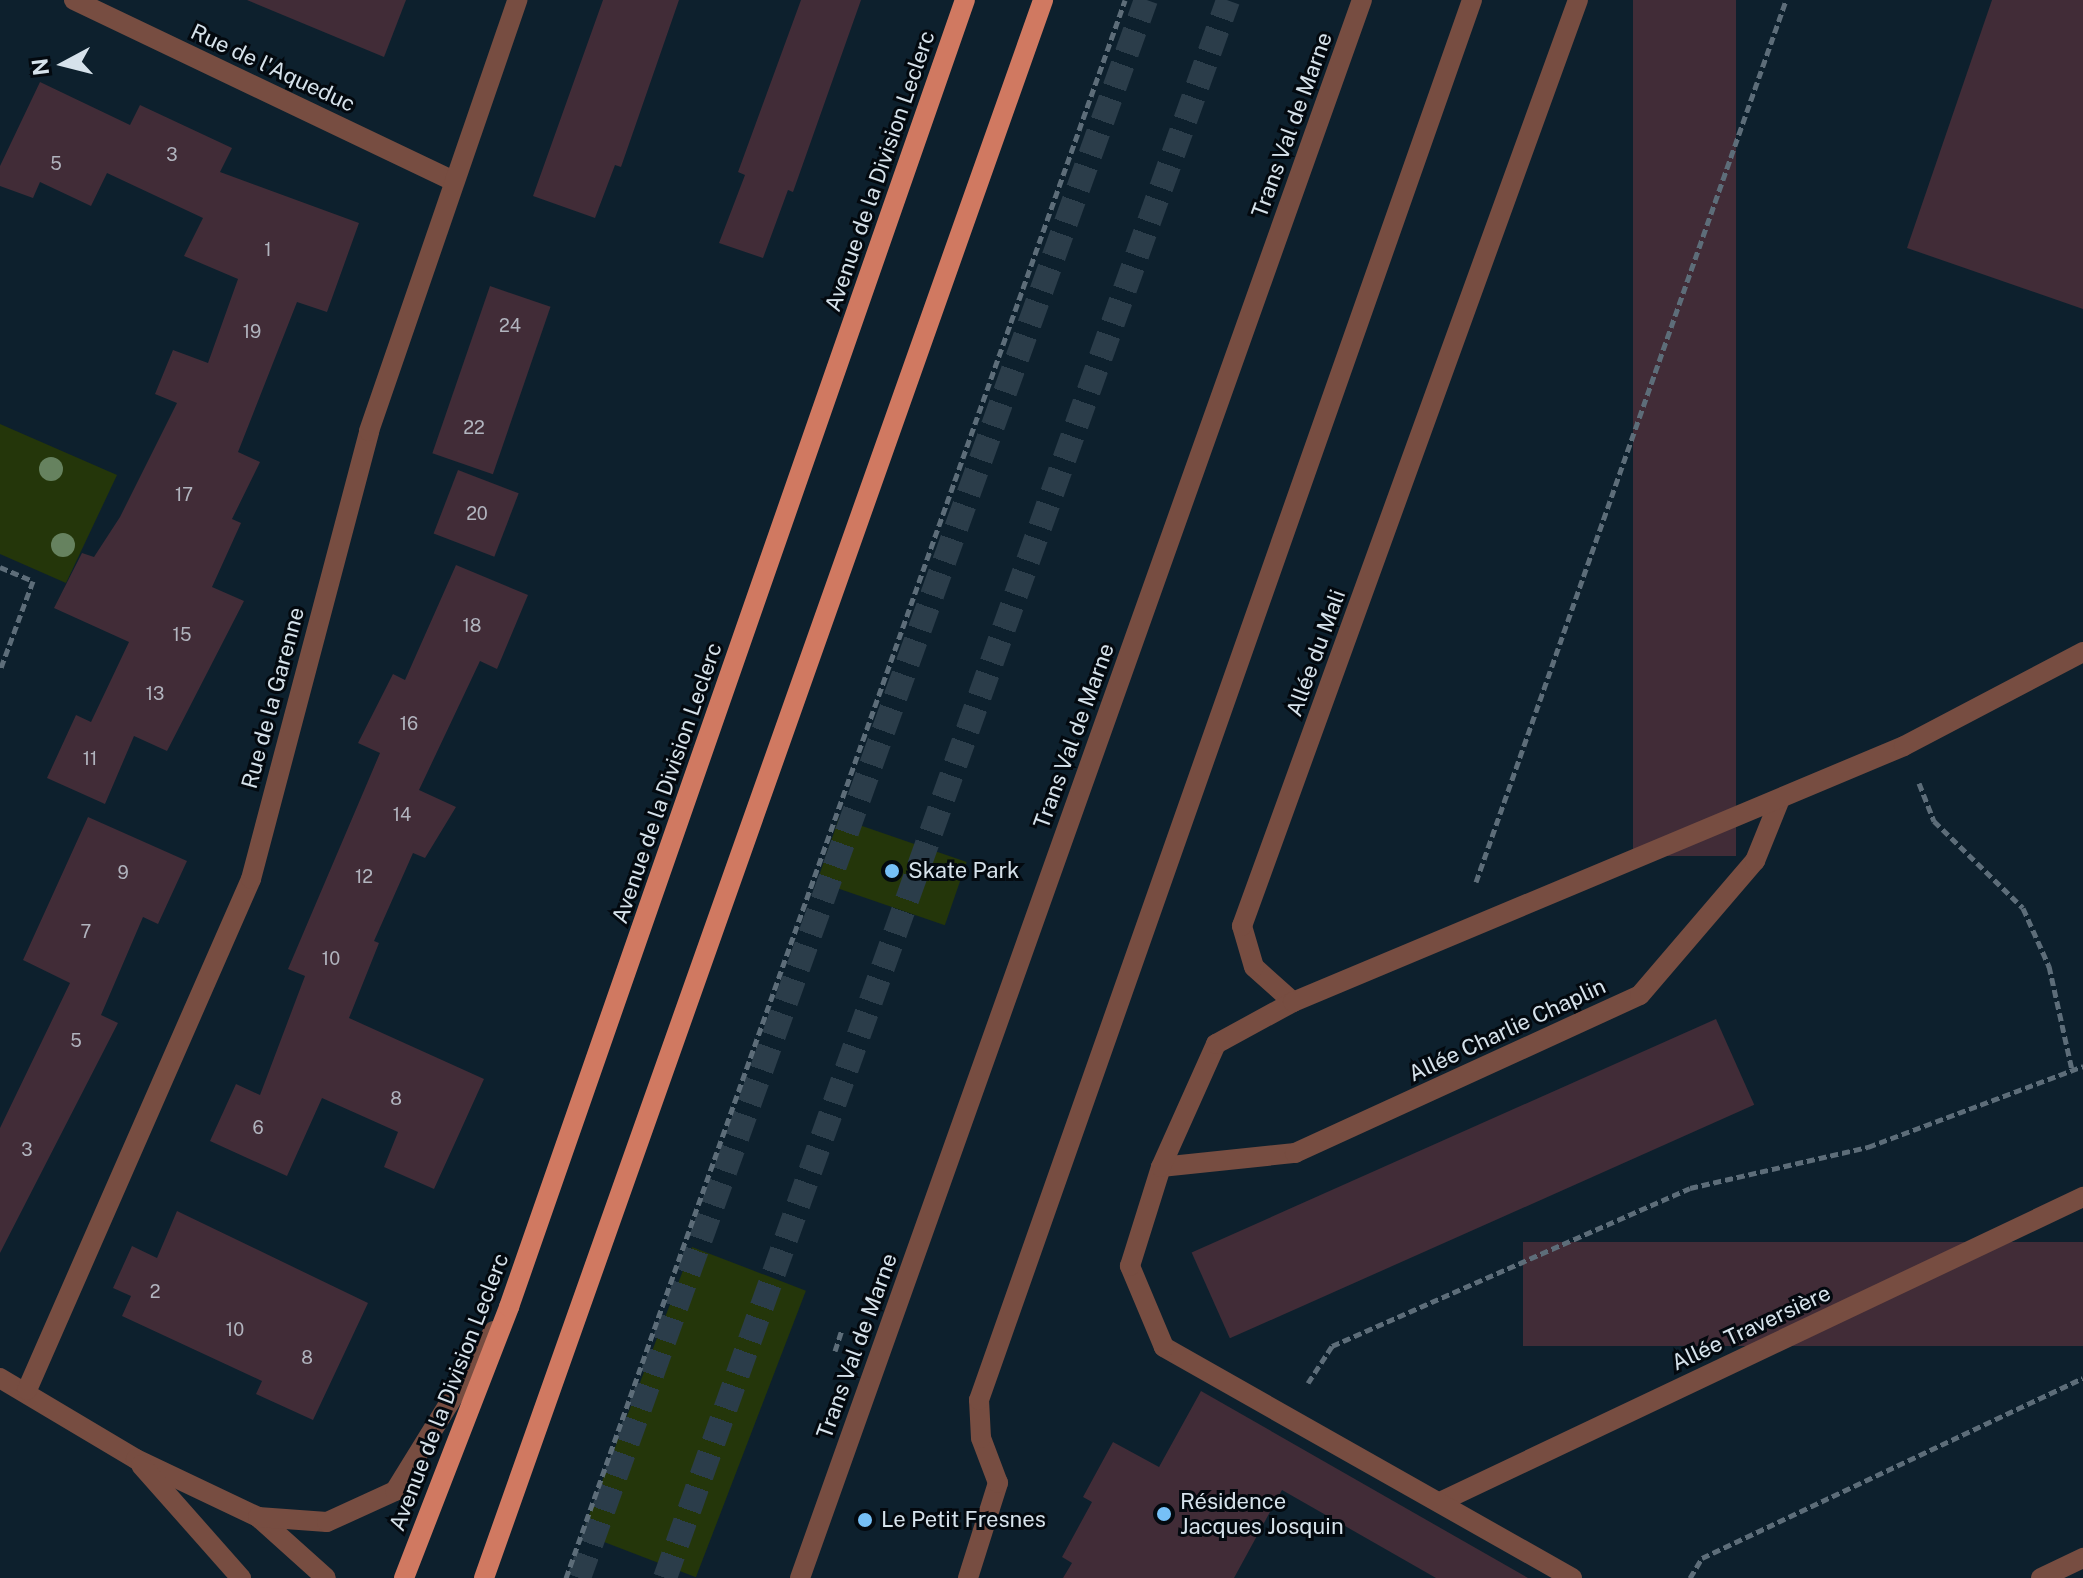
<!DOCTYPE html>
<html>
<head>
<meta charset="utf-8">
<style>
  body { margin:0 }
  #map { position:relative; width:2083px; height:1578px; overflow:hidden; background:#0d202d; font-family:"Public Sans",sans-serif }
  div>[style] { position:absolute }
  .green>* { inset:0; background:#24360a; transform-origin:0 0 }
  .building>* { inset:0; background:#412c37; transform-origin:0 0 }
  .highway-tunnel>* { height:24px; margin-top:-12px; transform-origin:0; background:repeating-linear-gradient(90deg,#2b3d4a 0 24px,transparent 0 36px) }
  .path>* { height:5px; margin-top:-2.5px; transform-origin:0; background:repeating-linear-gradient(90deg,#5d6d79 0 8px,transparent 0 12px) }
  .lane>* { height:20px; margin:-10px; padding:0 10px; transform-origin:10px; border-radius:10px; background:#774d41 }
  .street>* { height:20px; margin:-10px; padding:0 10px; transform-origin:10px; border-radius:10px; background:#774d41 }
  .primary>* { height:20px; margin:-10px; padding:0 10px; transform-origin:10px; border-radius:10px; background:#d07961 }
  .trees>* { width:24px; height:24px; margin:-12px; border-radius:50%; background:#66825f }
  .dots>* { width:22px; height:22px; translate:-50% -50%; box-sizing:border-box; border:4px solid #03090f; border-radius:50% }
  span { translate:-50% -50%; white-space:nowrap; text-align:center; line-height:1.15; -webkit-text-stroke:6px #03090f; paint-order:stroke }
  .number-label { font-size:18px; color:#b1b4be }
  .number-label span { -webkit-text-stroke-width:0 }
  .street-label { font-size:22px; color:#d6e2eb }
  .poi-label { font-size:22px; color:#d6e2eb }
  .left { translate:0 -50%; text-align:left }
  .north { position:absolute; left:24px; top:24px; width:80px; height:80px; -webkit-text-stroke:6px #03090f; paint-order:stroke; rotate:263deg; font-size:22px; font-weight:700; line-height:32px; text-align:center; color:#d6e2eb }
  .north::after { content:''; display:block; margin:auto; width:28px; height:36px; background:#d6e2eb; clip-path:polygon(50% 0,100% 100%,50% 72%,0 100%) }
</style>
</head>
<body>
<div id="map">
  <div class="green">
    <i style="clip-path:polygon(0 424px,117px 475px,66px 583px,0 554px)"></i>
    <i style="left:839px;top:818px;width:135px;height:67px;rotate:19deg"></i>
    <i style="left:692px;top:1247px;width:122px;height:307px;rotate:21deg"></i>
  </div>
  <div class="building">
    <i style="clip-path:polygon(247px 0,406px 0,384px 57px)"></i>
    <i style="clip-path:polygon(603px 0,679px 0,621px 167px,615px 165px,595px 218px,533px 196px)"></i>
    <i style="clip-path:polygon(801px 0,861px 0,793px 192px,788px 190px,763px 258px,719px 243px,745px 175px,738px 172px)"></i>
    <i style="left:1633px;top:0;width:103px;height:856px"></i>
    <i style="clip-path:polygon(1992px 0,2083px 0,2083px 309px,1907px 248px)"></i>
    <i style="clip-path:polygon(40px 82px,130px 125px,140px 105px,232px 148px,220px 172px,359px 223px,327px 312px,297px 302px,238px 452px,260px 462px,232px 519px,241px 523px,212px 587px,244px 601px,167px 751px,134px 736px,105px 804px,47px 778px,76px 715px,91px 722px,129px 642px,54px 608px,82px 553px,94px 557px,120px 517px,177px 403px,155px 394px,173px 350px,208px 363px,238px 279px,184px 256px,203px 218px,107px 173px,91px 206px,40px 182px,33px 198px,0 186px,0 166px)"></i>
    <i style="left:490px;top:286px;width:64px;height:177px;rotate:19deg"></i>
    <i style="left:458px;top:470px;width:65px;height:68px;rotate:21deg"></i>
    <i style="clip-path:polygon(456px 565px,528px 595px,497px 669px,480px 661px,419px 790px,456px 807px,425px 858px,413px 853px,374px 941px,379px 943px,349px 1018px,484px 1079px,434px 1189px,384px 1167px,398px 1132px,322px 1098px,287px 1176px,210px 1141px,236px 1084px,260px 1095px,305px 976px,288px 969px,380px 753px,358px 743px,393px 674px,405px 680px)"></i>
    <i style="clip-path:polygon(88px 817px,187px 861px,158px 924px,143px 917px,101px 1015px,118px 1023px,0 1253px,0 1128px,70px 983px,23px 960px)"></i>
    <i style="left:1716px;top:1019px;width:94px;height:574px;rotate:66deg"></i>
    <i style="clip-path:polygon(177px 1211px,368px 1303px,313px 1420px,256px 1394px,262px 1381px,122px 1316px,131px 1296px,113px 1288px,132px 1246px,157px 1258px)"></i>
    <i style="left:2083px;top:1242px;width:104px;height:560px;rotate:90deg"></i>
    <i style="clip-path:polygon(1201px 1391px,1528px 1578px,1436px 1578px,1282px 1490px,1234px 1578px,1063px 1578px,1072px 1563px,1062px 1557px,1092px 1502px,1083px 1497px,1113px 1442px,1159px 1467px)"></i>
  </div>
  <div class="highway-tunnel">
    <i style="left:579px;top:1578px;width:1677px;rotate:-70.24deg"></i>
    <i style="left:665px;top:1578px;width:1675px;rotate:-70.36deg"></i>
  </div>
  <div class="path">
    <i style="left:0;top:567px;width:36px;rotate:23deg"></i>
    <i style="left:33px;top:581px;width:95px;rotate:110.3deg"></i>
    <i style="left:1919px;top:783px;width:41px;rotate:68.5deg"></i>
    <i style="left:1934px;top:821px;width:124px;rotate:44.3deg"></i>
    <i style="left:2023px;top:908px;width:64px;rotate:65.9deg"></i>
    <i style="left:2049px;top:966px;width:107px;rotate:77.5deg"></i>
    <i style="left:1476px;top:882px;width:935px;rotate:-70.63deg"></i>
    <i style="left:835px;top:1351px;width:23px;rotate:-72deg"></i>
    <i style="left:1308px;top:1383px;width:44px;rotate:-57deg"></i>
    <i style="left:1332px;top:1346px;width:391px;rotate:-23.8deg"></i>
    <i style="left:1690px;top:1188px;width:183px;rotate:-13deg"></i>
    <i style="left:1868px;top:1147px;width:230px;rotate:-20.6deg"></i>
    <i style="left:566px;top:1578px;width:1674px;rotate:-70.49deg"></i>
    <i style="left:1690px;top:1578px;width:23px;rotate:-59deg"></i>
    <i style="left:1702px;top:1558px;width:421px;rotate:-25.3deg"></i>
  </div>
  <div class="lane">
    <i style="left:800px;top:1578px;width:1675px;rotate:-70.4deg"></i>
    <i style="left:968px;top:1578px;width:100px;rotate:-72.5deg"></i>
    <i style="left:998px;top:1483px;width:48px;rotate:-110.7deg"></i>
    <i style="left:981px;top:1438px;width:38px;rotate:-93deg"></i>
    <i style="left:979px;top:1400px;width:1484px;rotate:-70.6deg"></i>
  </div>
  <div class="street">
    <i style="left:74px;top:0;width:419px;rotate:25.5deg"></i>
    <i style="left:1293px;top:1002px;width:52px;rotate:-138.1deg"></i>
    <i style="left:1254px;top:967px;width:43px;rotate:-106.3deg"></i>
    <i style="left:1242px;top:926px;width:985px;rotate:-70.06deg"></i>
    <i style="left:1161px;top:1167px;width:135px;rotate:-6deg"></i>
    <i style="left:1295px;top:1153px;width:379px;rotate:-24.6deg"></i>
    <i style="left:1640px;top:995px;width:177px;rotate:-49.4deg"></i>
    <i style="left:1755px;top:861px;width:67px;rotate:-68deg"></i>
    <i style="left:0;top:1378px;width:158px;rotate:30.8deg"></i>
    <i style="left:136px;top:1459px;width:135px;rotate:25.4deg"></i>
    <i style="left:258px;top:1517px;width:91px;rotate:41.9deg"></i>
    <i style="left:27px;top:1390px;width:558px;rotate:-66.33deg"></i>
    <i style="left:251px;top:879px;width:463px;rotate:-75.2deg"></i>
    <i style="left:369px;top:431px;width:456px;rotate:-71deg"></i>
    <i style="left:141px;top:1465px;width:151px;rotate:48.5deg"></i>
    <i style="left:1440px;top:1502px;width:712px;rotate:-25.38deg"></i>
    <i style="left:258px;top:1517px;width:69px;rotate:4.1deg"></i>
    <i style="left:327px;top:1522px;width:75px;rotate:-24.5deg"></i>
    <i style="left:395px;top:1491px;width:188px;rotate:-58.3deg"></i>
    <i style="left:1572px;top:1578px;width:469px;rotate:-150.5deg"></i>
    <i style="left:1164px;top:1347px;width:88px;rotate:-112.8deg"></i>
    <i style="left:1130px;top:1266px;width:104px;rotate:-72.6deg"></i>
    <i style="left:1161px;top:1167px;width:135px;rotate:-65.9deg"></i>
    <i style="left:1216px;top:1044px;width:88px;rotate:-28.6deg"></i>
    <i style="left:1293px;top:1002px;width:662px;rotate:-22.73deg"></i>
    <i style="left:1904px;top:746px;width:202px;rotate:-27.7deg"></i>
    <i style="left:2041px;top:1578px;width:47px;rotate:-25.5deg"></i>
  </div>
  <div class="primary">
    <i style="left:404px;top:1578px;width:291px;rotate:-68.8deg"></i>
    <i style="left:509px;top:1307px;width:1384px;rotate:-70.77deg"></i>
    <i style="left:484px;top:1578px;width:1674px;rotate:-70.49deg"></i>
  </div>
  <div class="trees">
    <i style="left:51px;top:469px"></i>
    <i style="left:63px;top:545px"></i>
  </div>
  <div class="dots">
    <i style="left:892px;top:871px;background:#76c0f7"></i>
    <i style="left:1164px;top:1514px;background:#76c0f7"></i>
    <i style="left:865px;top:1520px;background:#76c0f7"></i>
  </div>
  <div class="number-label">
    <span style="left:172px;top:155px">3</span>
    <span style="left:56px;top:164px">5</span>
    <span style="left:268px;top:250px">1</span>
    <span style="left:510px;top:326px">24</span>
    <span style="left:252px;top:332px">19</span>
    <span style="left:474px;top:428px">22</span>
    <span style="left:184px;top:495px">17</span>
    <span style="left:477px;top:514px">20</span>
    <span style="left:472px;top:626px">18</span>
    <span style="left:182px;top:635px">15</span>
    <span style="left:155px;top:694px">13</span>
    <span style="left:409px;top:724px">16</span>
    <span style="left:90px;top:759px">11</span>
    <span style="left:402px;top:815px">14</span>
    <span style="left:123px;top:873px">9</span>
    <span style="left:364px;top:877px">12</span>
    <span style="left:86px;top:932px">7</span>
    <span style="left:331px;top:959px">10</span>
    <span style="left:76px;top:1041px">5</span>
    <span style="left:396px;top:1099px">8</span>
    <span style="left:258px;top:1128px">6</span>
    <span style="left:27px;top:1150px">3</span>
    <span style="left:155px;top:1292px">2</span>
    <span style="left:235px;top:1330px">10</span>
    <span style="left:307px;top:1358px">8</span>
  </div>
  <div class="street-label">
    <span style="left:273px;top:68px;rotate:25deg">Rue de l'Aqueduc</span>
    <span style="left:1292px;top:125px;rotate:-70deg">Trans Val de Marne</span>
    <span style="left:880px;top:171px;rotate:-71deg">Avenue de la Division Leclerc</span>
    <span style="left:1316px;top:653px;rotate:-70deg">Allée du Mali</span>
    <span style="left:273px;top:698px;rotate:-75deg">Rue de la Garenne</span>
    <span style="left:1074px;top:736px;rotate:-70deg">Trans Val de Marne</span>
    <span style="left:667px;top:783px;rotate:-71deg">Avenue de la Division Leclerc</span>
    <span style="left:1507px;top:1030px;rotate:-25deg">Allée Charlie Chaplin</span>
    <span style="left:1751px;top:1328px;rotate:-25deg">Allée Traversière</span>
    <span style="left:857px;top:1346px;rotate:-70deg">Trans Val de Marne</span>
    <span style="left:449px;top:1392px;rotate:-69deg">Avenue de la Division Leclerc</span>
  </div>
  <div class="poi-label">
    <span class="left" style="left:908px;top:871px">Skate Park</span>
    <span class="left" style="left:1180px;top:1514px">Résidence<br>Jacques Josquin</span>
    <span class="left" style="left:881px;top:1520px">Le Petit Fresnes</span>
  </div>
  <div class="north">N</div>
</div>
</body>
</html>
